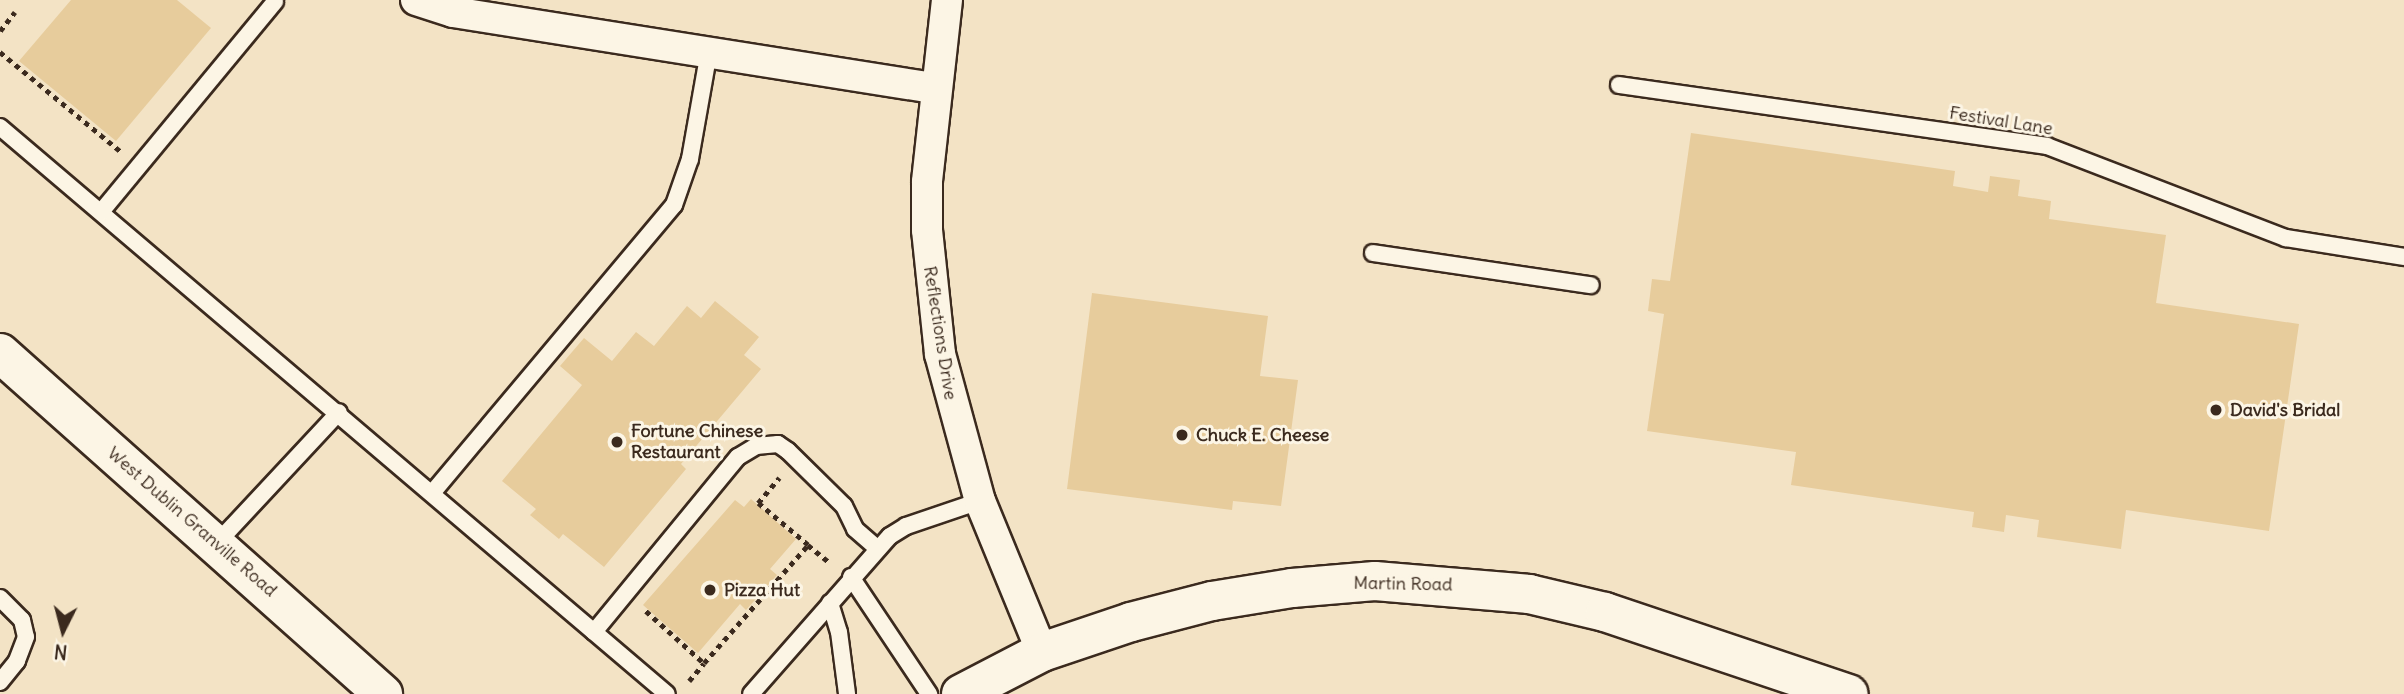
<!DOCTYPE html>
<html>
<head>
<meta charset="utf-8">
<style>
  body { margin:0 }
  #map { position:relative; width:2404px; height:694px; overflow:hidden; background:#f8edd6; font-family:Delius,sans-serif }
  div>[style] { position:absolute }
  .built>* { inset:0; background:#f3e3c5; transform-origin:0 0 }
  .building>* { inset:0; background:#e7cc9c }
  .path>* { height:4.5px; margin-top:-2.25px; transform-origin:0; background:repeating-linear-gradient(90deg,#3b2a1e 0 5px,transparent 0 10px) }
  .roads { filter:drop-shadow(2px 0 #3b2a1e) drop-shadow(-2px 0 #3b2a1e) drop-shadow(0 2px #3b2a1e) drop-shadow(0 -2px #3b2a1e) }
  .lane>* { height:16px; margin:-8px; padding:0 8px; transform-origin:8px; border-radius:8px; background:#fcf5e5 }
  .street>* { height:30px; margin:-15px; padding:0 15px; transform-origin:15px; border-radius:15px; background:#fcf5e5 }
  .secondary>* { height:38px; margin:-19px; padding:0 19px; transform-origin:19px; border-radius:19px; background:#fcf5e5 }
  .primary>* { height:38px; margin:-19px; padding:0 19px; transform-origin:19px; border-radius:19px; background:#fcf5e5 }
  .dots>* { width:19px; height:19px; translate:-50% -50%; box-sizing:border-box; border:4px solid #fcf5e5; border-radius:50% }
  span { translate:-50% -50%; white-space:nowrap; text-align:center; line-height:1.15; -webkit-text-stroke:6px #fcf5e5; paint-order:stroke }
  .street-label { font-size:18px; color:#3b2a1e }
  .poi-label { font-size:18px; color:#3b2a1e; font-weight:700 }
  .left { translate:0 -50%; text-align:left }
  .north { position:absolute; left:28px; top:596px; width:70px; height:70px; -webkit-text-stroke:5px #fcf5e5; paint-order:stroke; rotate:186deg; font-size:19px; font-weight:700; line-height:28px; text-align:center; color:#3b2a1e }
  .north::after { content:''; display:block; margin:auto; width:24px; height:32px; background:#3b2a1e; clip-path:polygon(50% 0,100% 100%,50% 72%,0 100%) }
</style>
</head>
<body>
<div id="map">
  <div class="built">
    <i style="left:0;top:0;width:2404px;height:694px"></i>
  </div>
  <div class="building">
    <i style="clip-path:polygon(71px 0,177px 0,211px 28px,116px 141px,19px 61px)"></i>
    <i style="clip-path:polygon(1691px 133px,1955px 171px,1953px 186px,1988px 192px,1990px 176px,2020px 180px,2018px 196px,2051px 201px,2049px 219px,2166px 235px,2156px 303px,2299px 324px,2269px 531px,2126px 510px,2121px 549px,2037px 537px,2039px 520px,2006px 515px,2004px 532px,1972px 527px,1974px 512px,1791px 485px,1796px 452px,1647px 431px,1664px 314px,1648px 311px,1652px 279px,1670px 281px)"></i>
    <i style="clip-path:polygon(1092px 293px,1268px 316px,1260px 376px,1298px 380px,1281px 506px,1233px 501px,1232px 510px,1067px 489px)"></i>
    <i style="clip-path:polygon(715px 301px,759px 337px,744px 355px,761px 369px,681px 464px,686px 469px,604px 567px,563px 534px,559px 539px,530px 515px,536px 509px,502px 481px,582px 385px,560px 366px,584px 338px,612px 361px,636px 332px,654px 346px,687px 306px,701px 318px)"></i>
    <i style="clip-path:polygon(751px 499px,796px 539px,770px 569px,777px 575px,746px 610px,740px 604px,698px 653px,643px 605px,735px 500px,744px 507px)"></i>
  </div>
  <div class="path">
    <i style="left:0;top:31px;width:24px;rotate:-52deg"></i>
    <i style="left:0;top:52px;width:156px;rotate:39.5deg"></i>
    <i style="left:808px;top:545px;width:27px;rotate:39deg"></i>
    <i style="left:646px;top:611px;width:78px;rotate:41.9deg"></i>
    <i style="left:704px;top:663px;width:157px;rotate:-48.6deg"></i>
    <i style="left:808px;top:545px;width:65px;rotate:-140deg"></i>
    <i style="left:758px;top:503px;width:33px;rotate:-50deg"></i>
    <i style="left:689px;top:681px;width:23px;rotate:-50deg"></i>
  </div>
  <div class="roads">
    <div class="lane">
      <i style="left:1619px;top:85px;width:432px;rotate:8.1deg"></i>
      <i style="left:2047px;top:146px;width:256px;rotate:21.1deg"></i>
      <i style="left:2286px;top:238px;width:120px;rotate:9.1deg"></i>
      <i style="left:0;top:127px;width:875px;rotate:40.37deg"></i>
      <i style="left:101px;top:212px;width:273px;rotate:-50.4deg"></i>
      <i style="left:1373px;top:253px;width:220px;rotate:8.4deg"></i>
      <i style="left:433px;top:492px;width:375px;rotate:-50deg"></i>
      <i style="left:674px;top:205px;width:49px;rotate:-70.8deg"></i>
      <i style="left:690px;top:159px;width:110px;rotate:-80deg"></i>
      <i style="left:216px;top:544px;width:180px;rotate:-47deg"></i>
      <i style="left:851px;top:577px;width:141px;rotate:56.3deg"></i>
      <i style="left:0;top:598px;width:31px;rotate:45deg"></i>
      <i style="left:22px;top:620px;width:17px;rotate:77deg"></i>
      <i style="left:26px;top:637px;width:26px;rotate:111deg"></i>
      <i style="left:17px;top:661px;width:27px;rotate:129deg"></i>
      <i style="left:830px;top:603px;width:30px;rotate:73deg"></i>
      <i style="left:839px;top:632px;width:63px;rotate:82.6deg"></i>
      <i style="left:594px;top:632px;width:227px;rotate:-50.6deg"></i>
      <i style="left:738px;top:457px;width:21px;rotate:-31deg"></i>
      <i style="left:756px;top:446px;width:22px;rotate:-5deg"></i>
      <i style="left:778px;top:444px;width:12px;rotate:35deg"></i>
      <i style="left:788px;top:451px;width:78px;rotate:44.5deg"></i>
      <i style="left:844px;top:506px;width:25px;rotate:64deg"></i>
      <i style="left:855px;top:529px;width:29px;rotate:41deg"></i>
      <i style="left:751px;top:694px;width:210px;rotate:-48.7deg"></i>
      <i style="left:890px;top:536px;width:19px;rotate:-32deg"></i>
      <i style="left:906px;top:526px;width:78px;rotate:-18.7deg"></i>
    </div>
    <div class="street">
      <i style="left:416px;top:0;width:39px;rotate:18deg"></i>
      <i style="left:453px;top:12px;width:487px;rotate:9deg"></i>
      <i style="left:947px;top:0;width:183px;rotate:96.3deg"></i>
      <i style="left:927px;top:182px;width:48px;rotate:90deg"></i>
      <i style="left:927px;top:230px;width:125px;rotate:84deg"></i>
      <i style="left:940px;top:354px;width:152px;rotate:74.8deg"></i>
      <i style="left:980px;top:501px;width:163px;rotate:67.7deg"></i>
    </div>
    <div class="secondary">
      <i style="left:961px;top:694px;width:91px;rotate:-27.4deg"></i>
      <i style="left:1042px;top:652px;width:94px;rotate:-18.6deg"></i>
      <i style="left:1131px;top:622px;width:84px;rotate:-14.5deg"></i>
      <i style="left:1212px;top:601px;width:81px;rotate:-9.2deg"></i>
      <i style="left:1292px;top:588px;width:83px;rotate:-4.8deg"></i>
      <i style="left:1375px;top:581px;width:155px;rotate:4.8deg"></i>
      <i style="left:1529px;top:594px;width:78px;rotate:13.3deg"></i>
      <i style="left:1605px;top:612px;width:257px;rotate:18.6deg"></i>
    </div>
    <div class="primary">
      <i style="left:0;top:353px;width:513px;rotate:41.68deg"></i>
    </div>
  </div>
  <div class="dots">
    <i style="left:2216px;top:410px;background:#3b2a1e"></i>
    <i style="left:1182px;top:435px;background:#3b2a1e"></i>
    <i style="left:617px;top:442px;background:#3b2a1e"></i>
    <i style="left:710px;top:590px;background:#3b2a1e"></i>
  </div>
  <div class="street-label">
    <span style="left:2001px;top:121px;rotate:9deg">Festival Lane</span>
    <span style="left:940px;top:333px;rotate:81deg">Reflections Drive</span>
    <span style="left:192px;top:522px;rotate:41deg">West Dublin Granville Road</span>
    <span style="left:1403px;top:584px;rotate:1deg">Martin Road</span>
  </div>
  <div class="poi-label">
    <span class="left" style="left:2230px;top:410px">David's Bridal</span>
    <span class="left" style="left:631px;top:442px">Fortune Chinese<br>Restaurant</span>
    <span class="left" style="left:1196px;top:435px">Chuck E. Cheese</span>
    <span class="left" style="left:724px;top:590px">Pizza Hut</span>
  </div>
  <div class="north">N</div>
</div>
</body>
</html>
